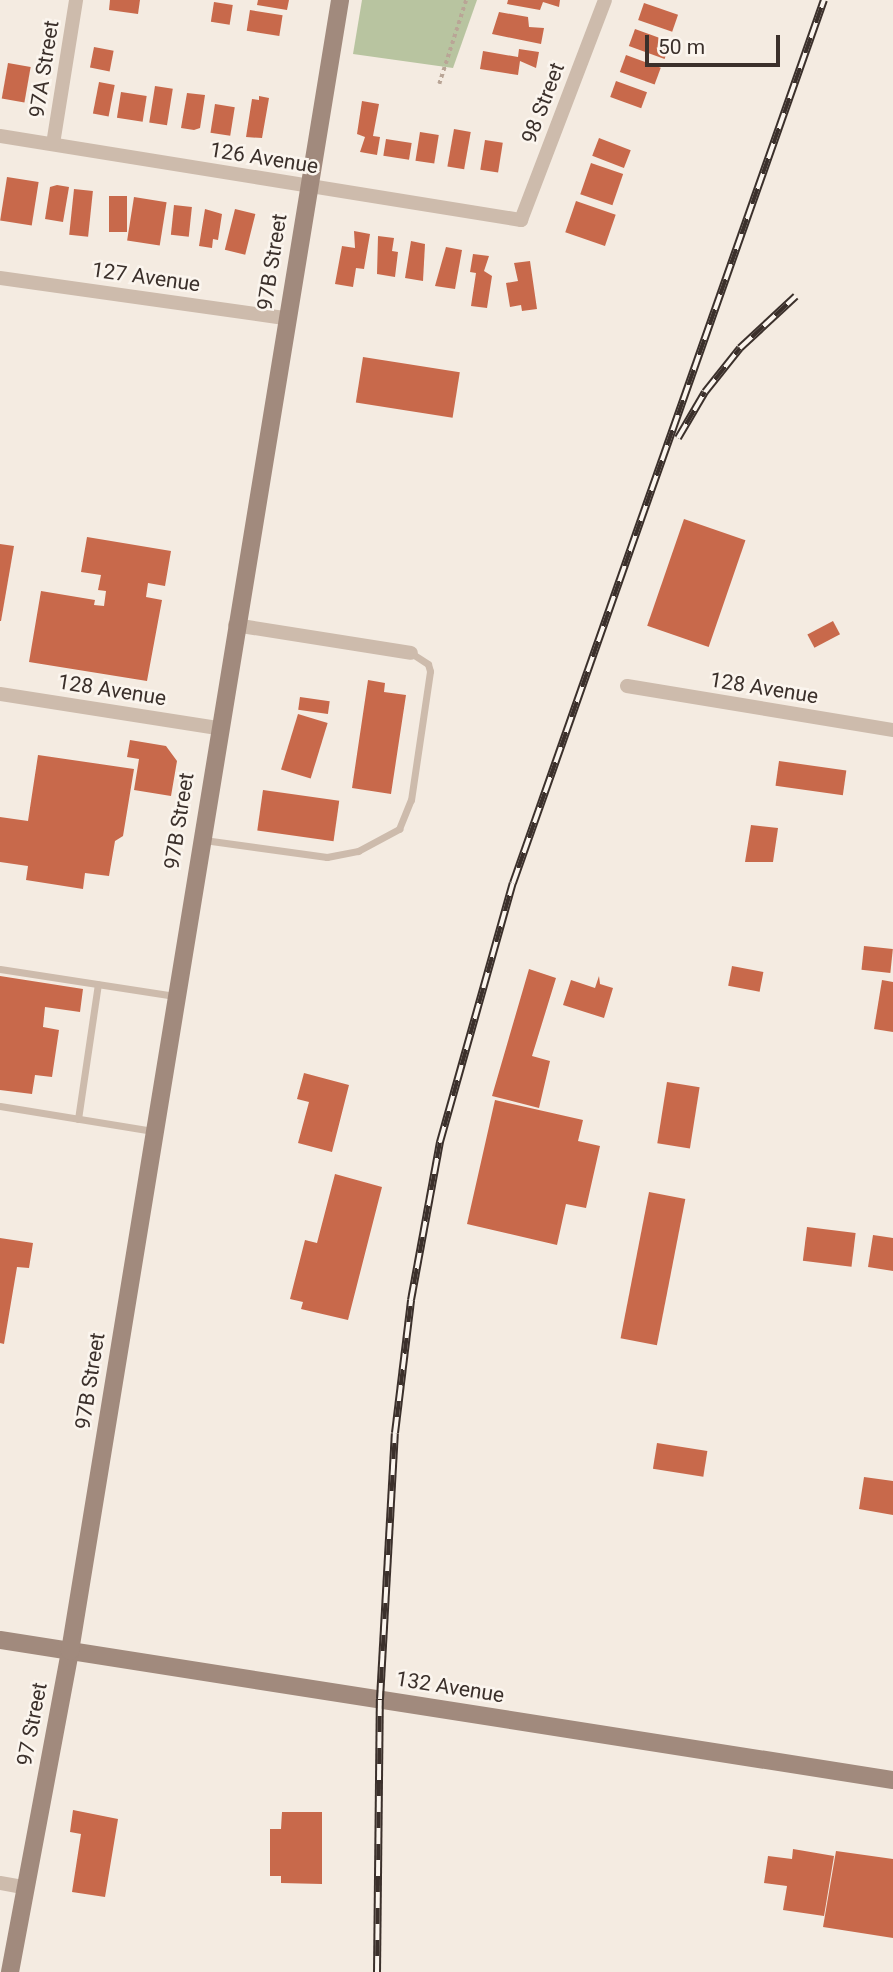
<!DOCTYPE html>
<html>
<head>
<meta charset="utf-8">
<style>
  body { margin:0 }
  #map { position:relative; width:893px; height:1972px; overflow:hidden; background:#f4ebe1; font-family:Roboto,sans-serif }
  div>[style] { position:absolute }
  .green>* { inset:0; background:#b8c4a0 }
  .building>* { inset:0; background:#c8694b; transform-origin:0 0 }
  .path>* { height:3.5px; margin-top:-1.75px; transform-origin:0; background:repeating-linear-gradient(90deg,#b9a596 0 3.5px,transparent 0 7px) }
  .lane>* { height:7px; margin:-3.5px; padding:0 3.5px; transform-origin:3.5px; border-radius:3.5px; background:#cdbbac }
  .street>* { height:14px; margin:-7px; padding:0 7px; transform-origin:7px; border-radius:7px; background:#cdbbac }
  .secondary>* { height:18px; margin:-9px; padding:0 9px; transform-origin:9px; border-radius:9px; background:#a18a7d }
  .rail>* { height:8px; margin-top:-4px; transform-origin:0; background:repeating-linear-gradient(90deg,#fbf5ee 0 16px,#3b302b 0 32px); box-sizing:border-box; border-block:2px solid #3b302b }
  span { translate:-50% -50%; white-space:nowrap; text-align:center; line-height:1.15; -webkit-text-stroke:5px #fbf5ee; paint-order:stroke }
  .street-label { font-size:21px; color:#3b302b }
  .scale { position:absolute; left:645px; top:35px; width:135px; height:32px; box-sizing:border-box; border:4px solid #3b302b; border-top:0; padding-left:9px; font-size:21px; line-height:24px; white-space:nowrap; color:#3b302b; -webkit-text-stroke:5px #fbf5ee; paint-order:stroke }
</style>
</head>
<body>
<div id="map">
  <div class="green">
    <i style="clip-path:polygon(362px 0,477px 0,453px 68px,353px 54px)"></i>
  </div>
  <div class="building">
    <i style="clip-path:polygon(110px 0,140px 0,138px 14px,109px 10px)"></i>
    <i style="clip-path:polygon(258px 0,289px 0,287px 10px,257px 5px)"></i>
    <i style="clip-path:polygon(508px 0,560px 0,559px 7px,543px 2px,540px 10px,507px 4px)"></i>
    <i style="left:214px;top:2px;width:19px;height:20px;rotate:9deg"></i>
    <i style="left:644px;top:3px;width:36px;height:18px;rotate:19deg"></i>
    <i style="left:250px;top:10px;width:33px;height:21px;rotate:9deg"></i>
    <i style="clip-path:polygon(499px 12px,528px 17px,529px 27px,544px 28px,541px 44px,492px 34px)"></i>
    <i style="left:635px;top:29px;width:38px;height:18px;rotate:20deg"></i>
    <i style="left:94px;top:47px;width:20px;height:21px;rotate:11deg"></i>
    <i style="clip-path:polygon(519px 49px,539px 52px,536px 68px,520px 61px,518px 75px,480px 69px,483px 51px,518px 57px)"></i>
    <i style="left:626px;top:55px;width:37px;height:18px;rotate:20deg"></i>
    <i style="left:8px;top:63px;width:23px;height:36px;rotate:10deg"></i>
    <i style="left:616px;top:81px;width:33px;height:17px;rotate:20deg"></i>
    <i style="left:99px;top:82px;width:16px;height:32px;rotate:11deg"></i>
    <i style="left:155px;top:86px;width:18px;height:37px;rotate:9deg"></i>
    <i style="left:121px;top:92px;width:26px;height:26px;rotate:9deg"></i>
    <i style="clip-path:polygon(187px 93px,205px 95px,200px 128px,194px 130px,181px 128px)"></i>
    <i style="clip-path:polygon(259px 96px,269px 98px,262px 138px,246px 137px,252px 99px,259px 100px)"></i>
    <i style="clip-path:polygon(362px 101px,379px 104px,373px 136px,380px 137px,377px 155px,360px 152px,365px 137px,357px 134px)"></i>
    <i style="left:215px;top:104px;width:20px;height:29px;rotate:9deg"></i>
    <i style="left:454px;top:129px;width:17px;height:38px;rotate:10deg"></i>
    <i style="left:420px;top:132px;width:19px;height:29px;rotate:9deg"></i>
    <i style="left:599px;top:138px;width:34px;height:19px;rotate:21deg"></i>
    <i style="left:386px;top:139px;width:26px;height:17px;rotate:9deg"></i>
    <i style="left:485px;top:140px;width:18px;height:30px;rotate:9deg"></i>
    <i style="left:591px;top:163px;width:34px;height:33px;rotate:19deg"></i>
    <i style="left:7px;top:177px;width:32px;height:44px;rotate:9deg"></i>
    <i style="clip-path:polygon(57px 185px,69px 187px,63px 222px,45px 219px,50px 187px)"></i>
    <i style="left:74px;top:189px;width:19px;height:46px;rotate:6deg"></i>
    <i style="left:109px;top:196px;width:18px;height:36px"></i>
    <i style="left:134px;top:197px;width:33px;height:44px;rotate:9deg"></i>
    <i style="left:576px;top:201px;width:42px;height:33px;rotate:19deg"></i>
    <i style="left:174px;top:205px;width:18px;height:30px;rotate:6deg"></i>
    <i style="clip-path:polygon(205px 209px,222px 214px,218px 240px,213px 239px,212px 248px,199px 246px)"></i>
    <i style="left:235px;top:209px;width:21px;height:42px;rotate:14deg"></i>
    <i style="clip-path:polygon(354px 231px,370px 234px,364px 269px,356px 268px,353px 287px,335px 284px,342px 246px,355px 248px)"></i>
    <i style="clip-path:polygon(378px 236px,394px 238px,392px 251px,398px 252px,395px 277px,377px 274px)"></i>
    <i style="clip-path:polygon(411px 241px,425px 244px,423px 281px,405px 278px)"></i>
    <i style="clip-path:polygon(446px 247px,462px 250px,455px 289px,435px 286px)"></i>
    <i style="clip-path:polygon(473px 254px,489px 256px,484px 271px,492px 276px,487px 308px,471px 306px,476px 273px,470px 272px)"></i>
    <i style="clip-path:polygon(530px 261px,537px 309px,522px 311px,521px 305px,510px 307px,506px 283px,518px 281px,514px 263px)"></i>
    <i style="left:363px;top:357px;width:98px;height:46px;rotate:9deg"></i>
    <i style="left:684px;top:519px;width:65px;height:113px;rotate:19deg"></i>
    <i style="clip-path:polygon(87px 537px,171px 551px,165px 586px,148px 583px,146px 597px,162px 600px,147px 681px,29px 662px,41px 591px,95px 600px,94px 605px,104px 606px,106px 591px,98px 590px,101px 575px,81px 572px)"></i>
    <i style="clip-path:polygon(0 544px,14px 546px,1px 621px,0 621px)"></i>
    <i style="left:833px;top:621px;width:15px;height:29px;rotate:62deg"></i>
    <i style="clip-path:polygon(368px 680px,385px 683px,384px 692px,406px 695px,391px 794px,352px 788px)"></i>
    <i style="left:300px;top:697px;width:30px;height:13px;rotate:8deg"></i>
    <i style="left:298px;top:714px;width:31px;height:58px;rotate:17deg"></i>
    <i style="clip-path:polygon(130px 740px,166px 746px,177px 761px,171px 796px,134px 790px,139px 759px,127px 757px)"></i>
    <i style="clip-path:polygon(38px 755px,134px 769px,123px 836px,115px 841px,109px 876px,85px 873px,83px 889px,26px 880px,28px 866px,0 862px,0 817px,28px 821px)"></i>
    <i style="left:779px;top:761px;width:68px;height:25px;rotate:8deg"></i>
    <i style="left:263px;top:790px;width:77px;height:41px;rotate:8deg"></i>
    <i style="clip-path:polygon(751px 825px,778px 828px,773px 862px,745px 862px)"></i>
    <i style="left:864px;top:946px;width:29px;height:24px;rotate:6deg"></i>
    <i style="left:732px;top:966px;width:32px;height:20px;rotate:11deg"></i>
    <i style="clip-path:polygon(529px 969px,556px 978px,532px 1056px,550px 1061px,539px 1108px,492px 1096px)"></i>
    <i style="clip-path:polygon(0 976px,83px 989px,80px 1012px,45px 1007px,43px 1027px,59px 1030px,52px 1077px,35px 1075px,32px 1094px,0 1090px)"></i>
    <i style="clip-path:polygon(599px 976px,600px 984px,613px 988px,604px 1018px,563px 1005px,571px 980px,595px 988px)"></i>
    <i style="clip-path:polygon(882px 980px,893px 982px,893px 1032px,874px 1029px)"></i>
    <i style="clip-path:polygon(304px 1073px,349px 1085px,332px 1152px,298px 1143px,309px 1102px,297px 1099px)"></i>
    <i style="left:667px;top:1082px;width:33px;height:62px;rotate:9deg"></i>
    <i style="clip-path:polygon(495px 1100px,583px 1120px,578px 1141px,600px 1146px,586px 1208px,566px 1204px,557px 1245px,467px 1224px)"></i>
    <i style="clip-path:polygon(335px 1174px,382px 1187px,348px 1320px,301px 1309px,303px 1302px,290px 1299px,305px 1240px,317px 1243px)"></i>
    <i style="left:649px;top:1192px;width:37px;height:149px;rotate:11deg"></i>
    <i style="left:807px;top:1227px;width:49px;height:34px;rotate:7deg"></i>
    <i style="clip-path:polygon(873px 1235px,893px 1238px,893px 1271px,868px 1267px)"></i>
    <i style="clip-path:polygon(0 1238px,33px 1243px,29px 1268px,17px 1267px,4px 1344px,0 1343px)"></i>
    <i style="left:657px;top:1443px;width:51px;height:26px;rotate:9deg"></i>
    <i style="clip-path:polygon(864px 1477px,893px 1481px,893px 1515px,859px 1509px)"></i>
    <i style="clip-path:polygon(73px 1810px,118px 1819px,105px 1897px,72px 1892px,81px 1834px,70px 1832px)"></i>
    <i style="clip-path:polygon(282px 1812px,322px 1812px,322px 1884px,281px 1883px,281px 1876px,270px 1876px,270px 1829px,281px 1829px)"></i>
    <i style="clip-path:polygon(793px 1849px,834px 1856px,824px 1916px,783px 1910px,787px 1886px,764px 1883px,768px 1856px,792px 1859px)"></i>
    <i style="clip-path:polygon(836px 1851px,893px 1859px,893px 1938px,823px 1927px)"></i>
  </div>
  <div class="path">
    <i style="left:439px;top:84px;width:88px;rotate:-72.2deg"></i>
  </div>
  <div class="lane">
    <i style="left:204px;top:840px;width:124px;rotate:7.9deg"></i>
    <i style="left:327px;top:857px;width:32px;rotate:-11deg"></i>
    <i style="left:358px;top:851px;width:47px;rotate:-28.2deg"></i>
    <i style="left:399px;top:829px;width:31px;rotate:-68deg"></i>
    <i style="left:411px;top:800px;width:130px;rotate:-81.6deg"></i>
    <i style="left:430px;top:671px;width:7px;rotate:-106deg"></i>
    <i style="left:428px;top:664px;width:20px;rotate:-147deg"></i>
    <i style="left:0;top:969px;width:177px;rotate:8.8deg"></i>
    <i style="left:0;top:1106px;width:155px;rotate:9.3deg"></i>
    <i style="left:78px;top:1119px;width:136px;rotate:-81.6deg"></i>
  </div>
  <div class="street">
    <i style="left:0;top:136px;width:528px;rotate:9.16deg"></i>
    <i style="left:521px;top:220px;width:235px;rotate:-69.1deg"></i>
    <i style="left:53px;top:144px;width:146px;rotate:-80.9deg"></i>
    <i style="left:0;top:278px;width:289px;rotate:8deg"></i>
    <i style="left:235px;top:625px;width:178px;rotate:9deg"></i>
    <i style="left:627px;top:686px;width:270px;rotate:9.4deg"></i>
    <i style="left:0;top:694px;width:220px;rotate:8.9deg"></i>
    <i style="left:0;top:1883px;width:23px;rotate:10deg"></i>
  </div>
  <div class="secondary">
    <i style="left:0;top:1640px;width:904px;rotate:8.91deg"></i>
    <i style="left:10px;top:1972px;width:327px;rotate:-79.4deg"></i>
    <i style="left:70px;top:1651px;width:1673px;rotate:-80.71deg"></i>
  </div>
  <div class="rail">
    <i style="left:678px;top:438px;width:53px;rotate:-59.6deg"></i>
    <i style="left:705px;top:392px;width:56px;rotate:-51.5deg"></i>
    <i style="left:740px;top:348px;width:76px;rotate:-42.9deg"></i>
    <i style="left:377px;top:1972px;width:273px;rotate:-89.4deg"></i>
    <i style="left:380px;top:1699px;width:266px;rotate:-86.8deg"></i>
    <i style="left:395px;top:1433px;width:134px;rotate:-83.1deg"></i>
    <i style="left:411px;top:1300px;width:161px;rotate:-79.6deg"></i>
    <i style="left:440px;top:1142px;width:269px;rotate:-74.3deg"></i>
    <i style="left:513px;top:883px;width:936px;rotate:-70.6deg"></i>
  </div>
  <div class="street-label">
    <span style="left:44px;top:69px;rotate:-81deg">97A Street</span>
    <span style="left:543px;top:103px;rotate:-69deg">98 Street</span>
    <span style="left:264px;top:158px;rotate:9deg">126 Avenue</span>
    <span style="left:272px;top:262px;rotate:-81deg">97B Street</span>
    <span style="left:146px;top:277px;rotate:8deg">127 Avenue</span>
    <span style="left:764px;top:688px;rotate:9deg">128 Avenue</span>
    <span style="left:112px;top:690px;rotate:9deg">128 Avenue</span>
    <span style="left:179px;top:821px;rotate:-81deg">97B Street</span>
    <span style="left:90px;top:1381px;rotate:-81deg">97B Street</span>
    <span style="left:450px;top:1687px;rotate:9deg">132 Avenue</span>
    <span style="left:32px;top:1724px;rotate:-79deg">97 Street</span>
  </div>
  <div class="scale">50 m</div>
</div>
</body>
</html>
